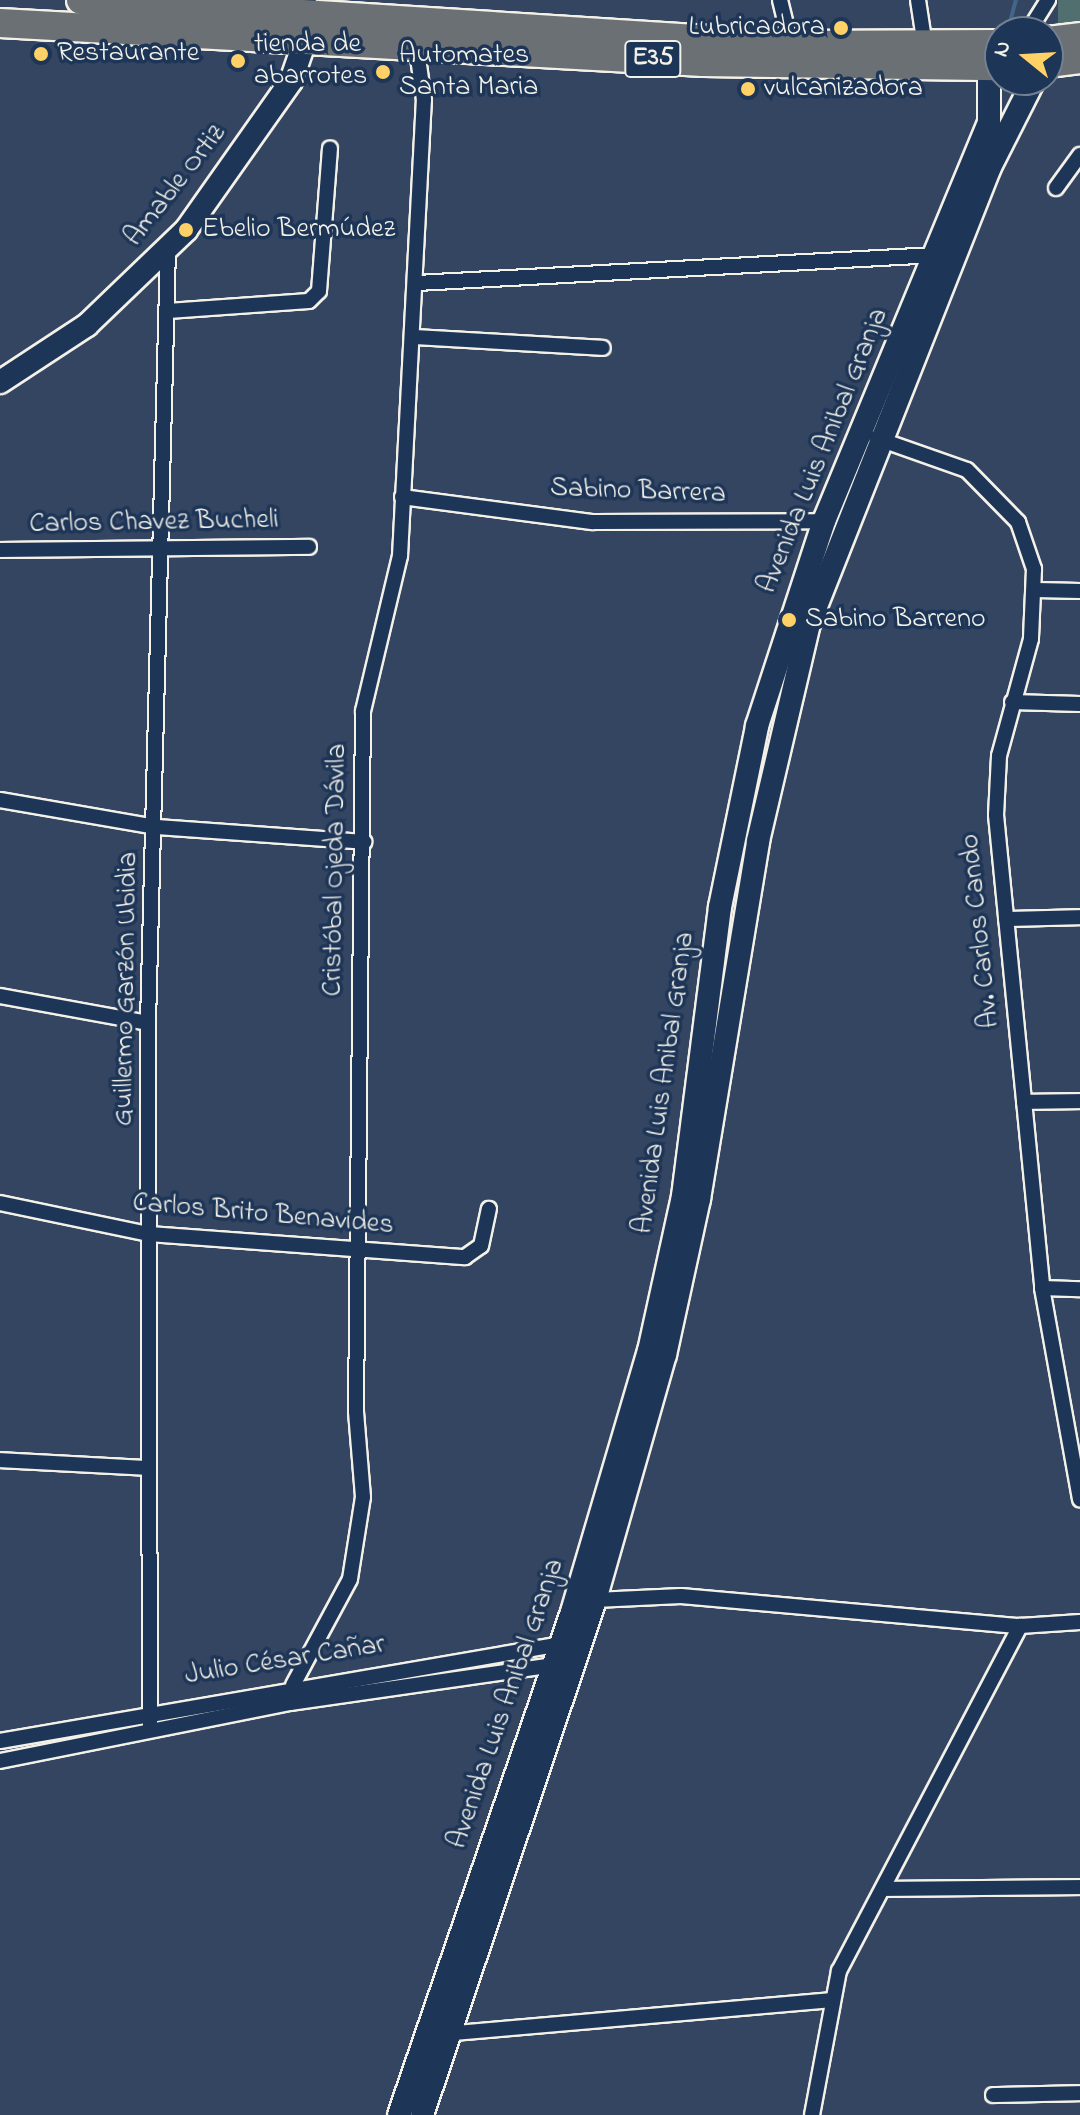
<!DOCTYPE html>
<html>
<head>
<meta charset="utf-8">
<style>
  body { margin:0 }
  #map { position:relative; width:1080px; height:2115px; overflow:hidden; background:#344562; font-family:"Indie Flower",sans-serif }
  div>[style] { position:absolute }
  .green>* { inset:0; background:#506f6e; transform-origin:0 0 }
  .stream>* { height:4px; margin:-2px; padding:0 2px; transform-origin:2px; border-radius:2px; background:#426689 }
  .roads { filter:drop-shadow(2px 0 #f4f1e8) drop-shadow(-2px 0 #f4f1e8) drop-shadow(0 2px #f4f1e8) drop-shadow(0 -2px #f4f1e8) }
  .street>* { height:14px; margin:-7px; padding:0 7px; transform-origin:7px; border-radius:7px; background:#1d3557 }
  .secondary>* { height:22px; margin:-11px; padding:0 11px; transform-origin:11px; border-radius:11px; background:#1d3557 }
  .highway>* { height:28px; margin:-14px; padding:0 14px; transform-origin:14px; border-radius:14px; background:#6b7074 }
  .dots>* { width:22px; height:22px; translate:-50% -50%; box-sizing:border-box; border:4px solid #1d3557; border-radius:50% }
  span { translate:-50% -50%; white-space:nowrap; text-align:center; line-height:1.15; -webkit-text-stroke:7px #1d3557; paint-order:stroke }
  .shield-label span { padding:2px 6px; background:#1d3557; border:2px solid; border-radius:6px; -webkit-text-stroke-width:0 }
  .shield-label { font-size:26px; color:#f4f1e8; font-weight:700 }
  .poi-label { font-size:28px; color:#f4f1e8 }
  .right { translate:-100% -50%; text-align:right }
  .left { translate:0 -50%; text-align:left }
  .street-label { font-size:28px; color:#f4f1e8 }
  .north { position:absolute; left:984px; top:16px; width:80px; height:80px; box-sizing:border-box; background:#1d3557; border:2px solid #738091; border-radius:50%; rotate:288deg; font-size:22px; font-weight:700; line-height:32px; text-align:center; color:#f4f1e8 }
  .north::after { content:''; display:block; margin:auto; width:28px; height:36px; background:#ffd166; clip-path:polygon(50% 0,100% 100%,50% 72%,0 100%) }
</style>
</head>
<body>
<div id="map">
  <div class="green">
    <i style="left:1058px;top:0;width:22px;height:25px"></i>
  </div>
  <div class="stream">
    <i style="left:1010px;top:22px;width:23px;rotate:-75deg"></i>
  </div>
  <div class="roads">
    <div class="street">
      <i style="left:780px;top:0;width:46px;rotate:76.3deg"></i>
      <i style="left:918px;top:0;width:47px;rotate:81.3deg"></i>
      <i style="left:1028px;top:32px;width:38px;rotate:-58deg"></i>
      <i style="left:1056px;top:188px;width:41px;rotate:-54deg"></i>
      <i style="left:417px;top:283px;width:519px;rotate:-3.09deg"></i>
      <i style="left:168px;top:311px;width:141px;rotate:-4.1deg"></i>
      <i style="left:309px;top:301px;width:14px;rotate:-45deg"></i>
      <i style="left:319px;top:291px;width:143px;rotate:-85.6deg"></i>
      <i style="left:413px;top:337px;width:190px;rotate:3.3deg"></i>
      <i style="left:876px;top:438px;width:96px;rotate:19.4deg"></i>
      <i style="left:967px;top:470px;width:73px;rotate:45.6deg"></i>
      <i style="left:1018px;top:522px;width:50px;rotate:71.2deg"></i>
      <i style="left:1034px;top:569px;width:70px;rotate:92.5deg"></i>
      <i style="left:1031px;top:639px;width:121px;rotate:105.3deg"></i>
      <i style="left:999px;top:756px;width:59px;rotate:92.9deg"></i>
      <i style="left:996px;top:815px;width:475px;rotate:84.4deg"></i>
      <i style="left:1042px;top:1288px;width:215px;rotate:79.8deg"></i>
      <i style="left:402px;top:497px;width:193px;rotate:7.5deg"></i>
      <i style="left:593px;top:522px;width:231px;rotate:-0.2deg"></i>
      <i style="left:0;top:550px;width:309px;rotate:-0.6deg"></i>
      <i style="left:1036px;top:590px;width:44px;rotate:1.3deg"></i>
      <i style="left:1012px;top:702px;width:68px;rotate:1.7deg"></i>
      <i style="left:0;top:800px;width:159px;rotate:9.8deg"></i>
      <i style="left:157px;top:827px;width:208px;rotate:4.1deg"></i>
      <i style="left:1006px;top:919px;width:74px;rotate:-1.5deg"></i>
      <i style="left:0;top:996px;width:150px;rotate:10.3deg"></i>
      <i style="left:1024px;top:1102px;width:56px;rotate:-1deg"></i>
      <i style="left:0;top:1203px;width:152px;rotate:11.8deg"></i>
      <i style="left:149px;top:1234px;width:317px;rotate:4.2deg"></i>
      <i style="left:465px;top:1257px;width:19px;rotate:-35deg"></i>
      <i style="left:481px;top:1246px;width:38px;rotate:-78deg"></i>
      <i style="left:1042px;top:1288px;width:38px;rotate:2deg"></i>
      <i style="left:0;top:1460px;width:148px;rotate:3.1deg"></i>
      <i style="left:595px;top:1600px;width:86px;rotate:-2.7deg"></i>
      <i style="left:681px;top:1596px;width:340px;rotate:5.1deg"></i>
      <i style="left:1020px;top:1626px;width:60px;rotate:-3.8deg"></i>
      <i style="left:293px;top:1685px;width:120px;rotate:-61.7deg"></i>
      <i style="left:350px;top:1579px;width:83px;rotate:-81deg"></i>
      <i style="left:363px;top:1497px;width:86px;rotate:-94.7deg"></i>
      <i style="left:356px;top:1411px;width:700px;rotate:-89.43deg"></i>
      <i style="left:363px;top:711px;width:159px;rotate:-76.6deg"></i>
      <i style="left:400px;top:556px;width:457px;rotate:-87deg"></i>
      <i style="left:424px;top:100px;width:57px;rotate:-98.1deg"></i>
      <i style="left:150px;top:1729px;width:706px;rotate:-90.16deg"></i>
      <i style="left:148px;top:1023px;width:772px;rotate:-88.52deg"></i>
      <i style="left:0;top:1741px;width:575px;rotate:-9.81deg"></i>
      <i style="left:0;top:1761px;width:296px;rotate:-11.3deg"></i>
      <i style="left:290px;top:1703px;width:272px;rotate:-8.2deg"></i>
      <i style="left:885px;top:1889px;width:195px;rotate:-0.6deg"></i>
      <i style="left:455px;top:2033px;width:375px;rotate:-5deg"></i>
      <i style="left:993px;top:2095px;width:87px;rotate:-1.3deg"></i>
      <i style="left:812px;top:2115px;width:147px;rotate:-79.4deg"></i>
      <i style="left:839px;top:1971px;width:390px;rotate:-62.3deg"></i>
    </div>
    <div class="secondary">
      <i style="left:0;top:382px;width:104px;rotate:-33.2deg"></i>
      <i style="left:87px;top:325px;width:137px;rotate:-43.8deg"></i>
      <i style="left:186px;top:230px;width:182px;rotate:-54.8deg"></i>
      <i style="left:291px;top:81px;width:46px;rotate:-70.8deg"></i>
      <i style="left:306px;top:38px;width:38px;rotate:-92deg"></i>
      <i style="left:399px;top:2115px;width:532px;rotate:-71.02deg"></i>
      <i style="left:572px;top:1612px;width:272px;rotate:-73.6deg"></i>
      <i style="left:649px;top:1351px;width:159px;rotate:-77.6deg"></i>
      <i style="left:683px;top:1196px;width:291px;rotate:-82.7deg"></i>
      <i style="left:720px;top:907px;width:185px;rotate:-78.4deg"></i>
      <i style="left:757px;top:726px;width:216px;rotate:-71.9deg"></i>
      <i style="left:824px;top:521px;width:431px;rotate:-67.5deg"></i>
      <i style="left:989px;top:123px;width:57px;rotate:-90deg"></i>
      <i style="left:422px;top:2115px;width:543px;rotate:-71.43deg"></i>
      <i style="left:595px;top:1600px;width:255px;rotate:-74.1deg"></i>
      <i style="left:665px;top:1355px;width:160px;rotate:-77.7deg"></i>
      <i style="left:699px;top:1199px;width:363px;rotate:-80.6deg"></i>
      <i style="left:758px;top:841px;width:223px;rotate:-76.8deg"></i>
      <i style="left:809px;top:624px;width:489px;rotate:-68.4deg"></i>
      <i style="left:989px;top:169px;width:100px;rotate:-63.2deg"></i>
    </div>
    <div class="highway">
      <i style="left:81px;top:0;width:711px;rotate:3.63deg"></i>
      <i style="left:791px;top:45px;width:209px;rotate:-0.3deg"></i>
      <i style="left:0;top:23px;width:704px;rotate:3.18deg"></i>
      <i style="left:703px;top:62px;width:297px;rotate:0.8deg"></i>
      <i style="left:1048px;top:41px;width:32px;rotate:-7deg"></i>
      <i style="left:1048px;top:63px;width:32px;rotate:-7deg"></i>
    </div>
  </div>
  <div class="dots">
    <i style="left:841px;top:28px;background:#ffd166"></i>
    <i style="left:41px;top:54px;background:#ffd166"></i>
    <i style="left:238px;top:61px;background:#ffd166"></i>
    <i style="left:383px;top:72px;background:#ffd166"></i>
    <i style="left:748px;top:89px;background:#ffd166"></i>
    <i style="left:186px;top:230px;background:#ffd166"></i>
    <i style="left:789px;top:620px;background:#ffd166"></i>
  </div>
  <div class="shield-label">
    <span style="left:653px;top:59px">E35</span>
  </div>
  <div class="poi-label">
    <span class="right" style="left:825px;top:28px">Lubricadora</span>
    <span class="left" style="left:254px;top:61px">tienda de<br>abarrotes</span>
    <span class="left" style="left:57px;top:54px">Restaurante</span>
    <span class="left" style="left:399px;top:72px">Automates<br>Santa Maria</span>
    <span class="left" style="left:764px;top:89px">vulcanizadora</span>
    <span class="left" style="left:202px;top:230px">Ebelio Bermúdez</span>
    <span class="left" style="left:805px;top:620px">Sabino Barreno</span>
  </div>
  <div class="street-label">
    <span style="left:176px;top:186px;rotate:-52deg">Amable Ortiz</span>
    <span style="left:824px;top:451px;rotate:-68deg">Avenida Luis Anibal Granja</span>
    <span style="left:638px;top:492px;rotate:2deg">Sabino Barrera</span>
    <span style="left:154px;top:523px;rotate:-1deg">Carlos Chavez Bucheli</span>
    <span style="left:336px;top:870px;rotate:-89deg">Cristóbal Ojeda Dávila</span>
    <span style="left:981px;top:931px;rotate:-96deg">Av. Carlos Cando</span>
    <span style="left:127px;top:989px;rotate:-89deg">Guillermo Garzón Ubidia</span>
    <span style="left:665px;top:1083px;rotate:-82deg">Avenida Luis Anibal Granja</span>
    <span style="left:263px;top:1215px;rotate:5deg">Carlos Brito Benavides</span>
    <span style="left:285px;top:1661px;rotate:-9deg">Julio César Cañar</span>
    <span style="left:507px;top:1704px;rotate:-71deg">Avenida Luis Anibal Granja</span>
  </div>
  <div class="north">N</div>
</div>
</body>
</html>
